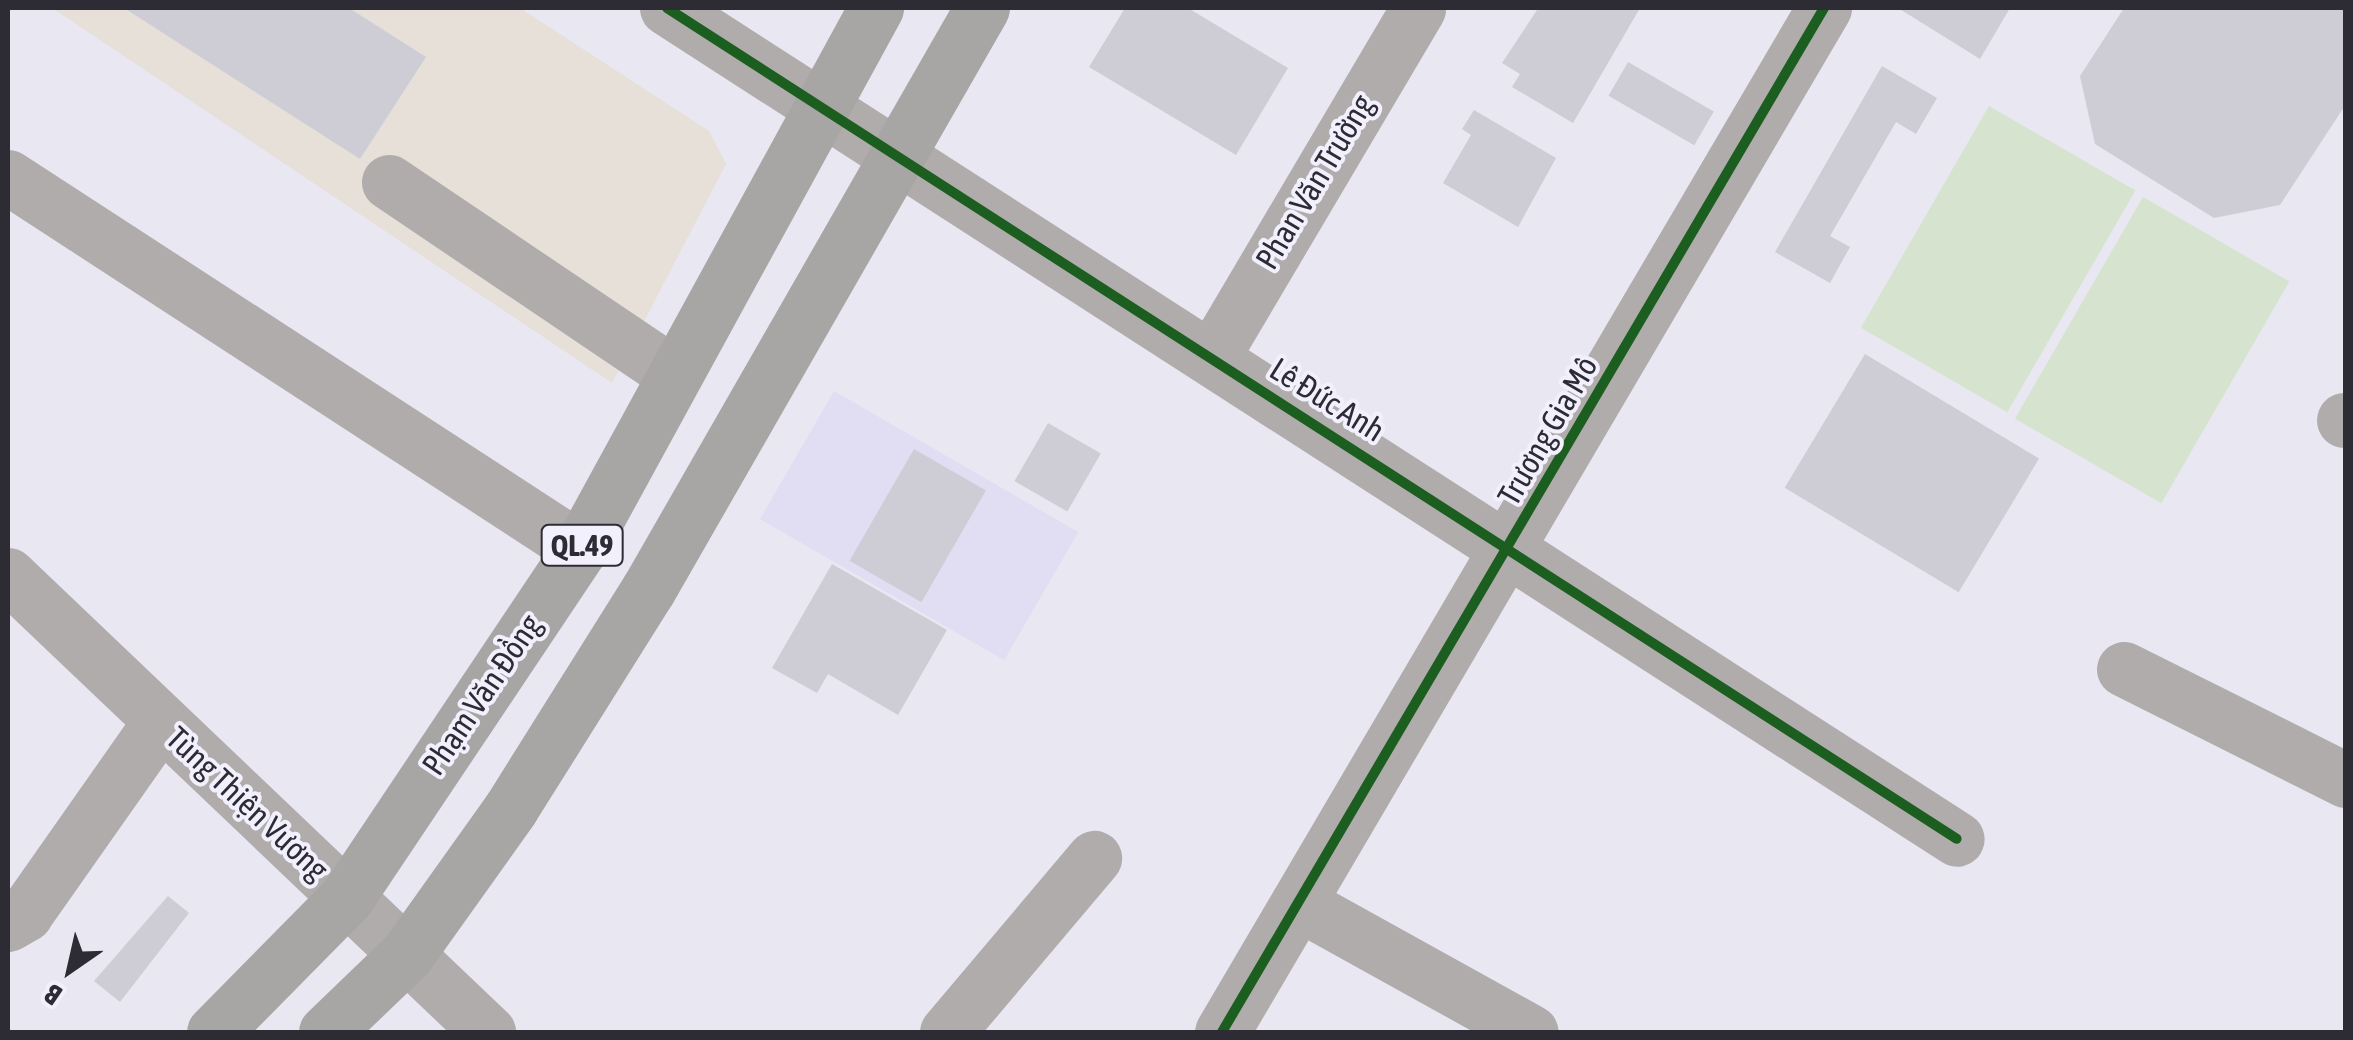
<!DOCTYPE html>
<html>
<head>
<meta charset="utf-8">
<style>
  body { margin:0 }
  #map { position:relative; width:2353px; height:1040px; overflow:hidden; background:#e8e7f2; font-family:"Asap Condensed",sans-serif }
  div>[style] { position:absolute }
  .built>* { inset:0; background:#e1def3; transform-origin:0 0 }
  .medical>* { inset:0; background:#e6e0d9 }
  .green>* { inset:0; background:#d6e3ce; transform-origin:0 0 }
  .building>* { inset:0; background:#cecdd6; transform-origin:0 0 }
  .minor>* { height:55px; margin:-27.5px; padding:0 27.5px; transform-origin:27.5px; border-radius:27.5px; background:#b0acac }
  .major>* { height:55px; margin:-27.5px; padding:0 27.5px; transform-origin:27.5px; border-radius:27.5px; background:#a8a6a4 }
  .cycleway>* { height:10px; margin:-5px; padding:0 5px; transform-origin:5px; border-radius:5px; background:#1b5e20 }
  span { translate:-50% -50%; white-space:nowrap; text-align:center; line-height:1.15; -webkit-text-stroke:8px #f2f0fd; paint-order:stroke }
  .shield-label span { padding:2px 8px; background:#f2f0fd; border:2px solid; border-radius:8px; -webkit-text-stroke-width:0 }
  .shield-label { font-size:30px; color:#2d2c34; font-weight:700 }
  .street-label { font-size:32px; color:#2d2c34 }
  .frame { position:absolute; inset:0; border:10px solid #2d2c34; pointer-events:none }
  .north { position:absolute; left:20px; top:920px; width:100px; height:100px; -webkit-text-stroke:8px #f2f0fd; paint-order:stroke; rotate:214deg; font-size:28px; font-weight:700; line-height:40px; text-align:center; color:#2d2c34 }
  .north::after { content:''; display:block; margin:auto; width:35px; height:45px; background:#2d2c34; clip-path:polygon(50% 0,100% 100%,50% 72%,0 100%) }
</style>
</head>
<body>
<div id="map">
  <div class="built">
    <i style="left:834px;top:391px;width:282px;height:148px;rotate:30deg"></i>
  </div>
  <div class="medical">
    <i style="clip-path:polygon(52px 8px,520px 8px,709px 131px,726px 164px,612px 383px)"></i>
  </div>
  <div class="green">
    <i style="left:1989px;top:106px;width:169px;height:256px;rotate:30deg"></i>
    <i style="left:2143px;top:197px;width:169px;height:256px;rotate:30deg"></i>
  </div>
  <div class="building">
    <i style="clip-path:polygon(124px 8px,349px 8px,426px 57px,360px 159px)"></i>
    <i style="clip-path:polygon(1125px 8px,1188px 8px,1288px 68px,1236px 155px,1089px 67px)"></i>
    <i style="clip-path:polygon(1640px 8px,1573px 123px,1512px 87px,1520px 74px,1502px 63px,1537px 10px)"></i>
    <i style="clip-path:polygon(1898px 8px,2010px 8px,1980px 59px)"></i>
    <i style="clip-path:polygon(2124px 8px,2346px 8px,2346px 104px,2280px 205px,2214px 218px,2095px 144px,2080px 76px)"></i>
    <i style="left:1628px;top:62px;width:99px;height:39px;rotate:30deg"></i>
    <i style="clip-path:polygon(1882px 66px,1937px 98px,1916px 134px,1896px 122px,1830px 236px,1850px 247px,1830px 283px,1775px 252px)"></i>
    <i style="clip-path:polygon(1474px 110px,1556px 158px,1518px 227px,1443px 183px,1471px 135px,1462px 129px)"></i>
    <i style="left:1865px;top:354px;width:203px;height:156px;rotate:31deg"></i>
    <i style="left:1048px;top:423px;width:61px;height:67px;rotate:30deg"></i>
    <i style="left:914px;top:449px;width:83px;height:129px;rotate:30deg"></i>
    <i style="clip-path:polygon(832px 564px,947px 630px,898px 715px,828px 674px,817px 693px,772px 668px)"></i>
    <i style="clip-path:polygon(168px 896px,189px 913px,120px 1002px,94px 981px)"></i>
  </div>
  <div class="minor">
    <i style="left:667px;top:8px;width:1534px;rotate:32.79deg"></i>
    <i style="left:8px;top:177px;width:682px;rotate:33.04deg"></i>
    <i style="left:389px;top:182px;width:344px;rotate:34deg"></i>
    <i style="left:1212px;top:357px;width:405px;rotate:-59.4deg"></i>
    <i style="left:2344px;top:420px;width:2px"></i>
    <i style="left:8px;top:575px;width:663px;rotate:43.59deg"></i>
    <i style="left:2124px;top:669px;width:248px;rotate:26.6deg"></i>
    <i style="left:1298px;top:903px;width:266px;rotate:29deg"></i>
    <i style="left:8px;top:924px;width:20px;rotate:-30deg"></i>
    <i style="left:25px;top:914px;width:233px;rotate:-54.9deg"></i>
    <i style="left:947px;top:1032px;width:228px;rotate:-49.8deg"></i>
    <i style="left:1222px;top:1032px;width:1188px;rotate:-59.55deg"></i>
  </div>
  <div class="major">
    <i style="left:214px;top:1032px;width:190px;rotate:-45.4deg"></i>
    <i style="left:347px;top:897px;width:419px;rotate:-56.2deg"></i>
    <i style="left:580px;top:549px;width:617px;rotate:-61.32deg"></i>
    <i style="left:326px;top:1032px;width:112px;rotate:-43.9deg"></i>
    <i style="left:407px;top:954px;width:179px;rotate:-54.5deg"></i>
    <i style="left:511px;top:808px;width:257px;rotate:-57.9deg"></i>
    <i style="left:648px;top:590px;width:671px;rotate:-60.15deg"></i>
  </div>
  <div class="cycleway">
    <i style="left:667px;top:8px;width:1534px;rotate:32.79deg"></i>
    <i style="left:1222px;top:1032px;width:1188px;rotate:-59.55deg"></i>
  </div>
  <div class="shield-label">
    <span style="left:582px;top:545px">QL.49</span>
  </div>
  <div class="street-label">
    <span style="left:1315px;top:182px;rotate:-59deg">Phan Văn Trường</span>
    <span style="left:1327px;top:400px;rotate:32deg">Lê Đức Anh</span>
    <span style="left:1548px;top:431px;rotate:-60deg">Trương Gia Mô</span>
    <span style="left:482px;top:695px;rotate:-56deg">Phạm Văn Đồng</span>
    <span style="left:247px;top:804px;rotate:43deg">Tùng Thiện Vương</span>
  </div>
  <div class="frame"></div>
  <div class="north">B</div>
</div>
</body>
</html>
